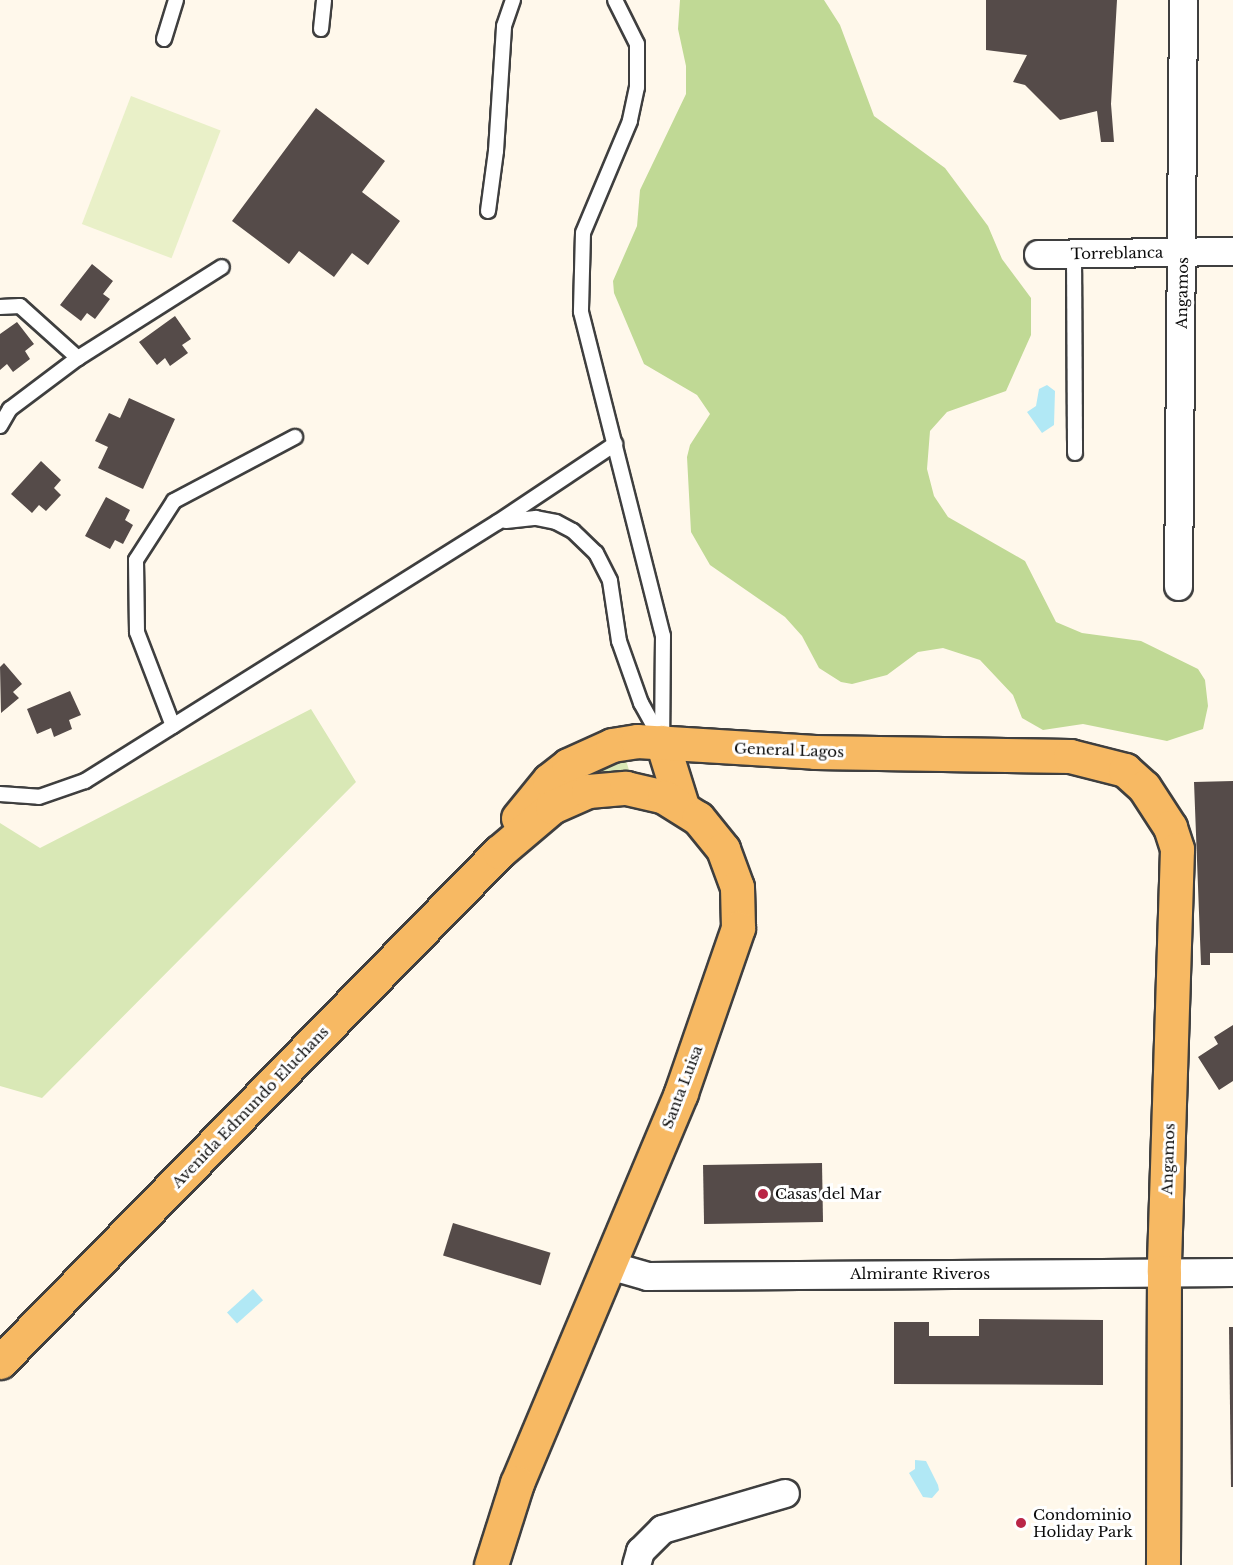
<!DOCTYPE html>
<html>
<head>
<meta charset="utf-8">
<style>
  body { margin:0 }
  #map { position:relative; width:1233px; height:1565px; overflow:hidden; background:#fff8eb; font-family:"Libre Baskerville",serif }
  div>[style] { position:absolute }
  .green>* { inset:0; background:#d9e8b6 }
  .forest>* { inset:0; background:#c0d995 }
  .pitch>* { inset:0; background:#e9f0c8; transform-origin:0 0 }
  .water>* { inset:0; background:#b1e8f5; transform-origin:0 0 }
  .building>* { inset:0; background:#554b49; transform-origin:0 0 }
  .roads { filter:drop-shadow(2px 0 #3f3f3f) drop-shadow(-2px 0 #3f3f3f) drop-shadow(0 2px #3f3f3f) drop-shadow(0 -2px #3f3f3f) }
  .service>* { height:14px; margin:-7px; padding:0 7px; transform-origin:7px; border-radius:7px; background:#fff }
  .minor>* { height:27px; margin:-13.5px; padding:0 13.5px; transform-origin:13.5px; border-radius:13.5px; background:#fff }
  .primary>* { height:33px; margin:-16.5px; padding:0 16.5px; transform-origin:16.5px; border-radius:16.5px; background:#f7b963 }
  .dots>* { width:16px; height:16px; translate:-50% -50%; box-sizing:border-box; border:3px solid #fff; border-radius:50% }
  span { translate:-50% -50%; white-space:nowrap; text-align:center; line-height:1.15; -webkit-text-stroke:6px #fff; paint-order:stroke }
  .street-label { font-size:15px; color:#0c0c0c }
  .poi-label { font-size:15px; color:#0c0c0c }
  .left { translate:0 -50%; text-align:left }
</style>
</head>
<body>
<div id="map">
  <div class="green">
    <i style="clip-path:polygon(311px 709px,356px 782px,42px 1098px,0 1086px,0 823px,40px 848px)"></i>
    <i style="clip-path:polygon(624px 754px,629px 770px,600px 774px,563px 791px,600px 765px)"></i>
  </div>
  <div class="forest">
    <i style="clip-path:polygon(680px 0,824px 0,840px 25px,874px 116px,945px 168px,988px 226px,1002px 259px,1031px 298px,1031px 335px,1006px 391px,947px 412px,930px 431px,927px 469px,934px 496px,948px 517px,1025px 561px,1056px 622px,1082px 633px,1141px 641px,1198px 669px,1205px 680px,1208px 706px,1203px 729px,1167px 741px,1083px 724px,1043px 730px,1022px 718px,1013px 695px,980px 660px,943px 648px,918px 652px,887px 675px,852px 684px,841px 682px,819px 668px,802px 636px,785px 617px,710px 565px,691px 532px,687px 457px,690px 445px,710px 414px,697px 395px,644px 364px,614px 293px,613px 281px,637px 226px,640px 190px,686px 94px,686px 66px,678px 29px)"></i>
  </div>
  <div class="pitch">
    <i style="left:131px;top:96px;width:96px;height:137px;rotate:21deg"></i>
  </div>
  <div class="water">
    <i style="clip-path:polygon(1047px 385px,1055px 391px,1054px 425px,1042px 433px,1027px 412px,1036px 406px,1039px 389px)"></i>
    <i style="left:253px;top:1289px;width:15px;height:35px;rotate:48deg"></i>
    <i style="clip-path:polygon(915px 1460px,926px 1461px,938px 1485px,939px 1490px,932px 1498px,923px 1497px,909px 1473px,915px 1469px)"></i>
  </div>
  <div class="building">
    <i style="clip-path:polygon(986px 0,1117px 0,1111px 104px,1114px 142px,1101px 142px,1097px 111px,1060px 120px,1025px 85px,1013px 82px,1027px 55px,986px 50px)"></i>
    <i style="clip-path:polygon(316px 108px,385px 161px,362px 192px,400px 221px,368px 265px,352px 253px,334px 277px,299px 251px,289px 264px,232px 221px)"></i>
    <i style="clip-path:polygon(92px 264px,113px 281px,103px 294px,110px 299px,95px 319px,87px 313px,81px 321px,60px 305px)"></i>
    <i style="clip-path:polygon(175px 316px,191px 339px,182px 345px,188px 353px,170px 366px,165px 358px,157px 365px,139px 342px)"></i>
    <i style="clip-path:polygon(17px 322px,34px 344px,25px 351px,30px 359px,13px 372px,7px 364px,0 370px,0 334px)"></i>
    <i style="clip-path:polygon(129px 398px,175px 419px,143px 489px,98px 468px,108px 447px,95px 441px,109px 413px,120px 418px)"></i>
    <i style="clip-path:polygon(41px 461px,61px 480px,54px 488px,61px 495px,46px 511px,39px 505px,32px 513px,11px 494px)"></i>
    <i style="clip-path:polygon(106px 497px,130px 510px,125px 520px,133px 525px,123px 544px,115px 540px,110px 549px,85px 536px)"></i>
    <i style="clip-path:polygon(4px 663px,22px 684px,13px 692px,19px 698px,1px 713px,0 667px)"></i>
    <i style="clip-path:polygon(70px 691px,81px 715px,69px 720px,72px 729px,54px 737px,51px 728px,37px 734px,27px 709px)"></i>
    <i style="clip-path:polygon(1233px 781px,1233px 953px,1210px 953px,1210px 965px,1201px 965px,1194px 782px)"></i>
    <i style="clip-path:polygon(1233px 1025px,1233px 1081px,1219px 1090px,1198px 1057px,1218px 1044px,1214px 1037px)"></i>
    <i style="left:822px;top:1163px;width:59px;height:119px;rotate:89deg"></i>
    <i style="left:453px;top:1223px;width:102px;height:34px;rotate:17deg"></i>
    <i style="clip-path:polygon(979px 1319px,1103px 1320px,1103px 1385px,894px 1384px,894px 1322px,929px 1322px,929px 1336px,979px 1336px)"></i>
    <i style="clip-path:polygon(1229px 1327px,1233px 1327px,1233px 1487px,1231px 1487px)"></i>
  </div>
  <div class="roads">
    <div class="service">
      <i style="left:615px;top:0;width:49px;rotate:63.4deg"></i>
      <i style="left:637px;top:44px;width:43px;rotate:90deg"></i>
      <i style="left:637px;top:87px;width:35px;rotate:102deg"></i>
      <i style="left:630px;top:121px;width:121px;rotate:112.8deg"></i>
      <i style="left:583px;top:233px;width:79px;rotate:91.5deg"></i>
      <i style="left:581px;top:312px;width:334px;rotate:75.8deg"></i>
      <i style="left:663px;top:636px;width:106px;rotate:90.5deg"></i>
      <i style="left:321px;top:29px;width:29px;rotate:-84deg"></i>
      <i style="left:164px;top:39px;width:41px;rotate:-72.9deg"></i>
      <i style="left:488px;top:211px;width:61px;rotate:-82.4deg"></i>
      <i style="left:496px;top:151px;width:125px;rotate:-86.3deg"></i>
      <i style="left:504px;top:26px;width:28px;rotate:-71deg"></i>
      <i style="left:1074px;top:254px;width:199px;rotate:89.7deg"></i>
      <i style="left:0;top:307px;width:20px;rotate:-3deg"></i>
      <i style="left:20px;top:306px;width:78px;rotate:41.9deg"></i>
      <i style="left:0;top:426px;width:20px;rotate:-60deg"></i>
      <i style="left:10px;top:409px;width:85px;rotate:-36.9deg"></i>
      <i style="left:78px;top:358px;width:170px;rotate:-32.3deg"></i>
      <i style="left:506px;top:521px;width:30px;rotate:-6deg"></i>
      <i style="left:536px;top:518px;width:20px;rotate:11deg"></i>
      <i style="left:556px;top:522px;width:19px;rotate:28deg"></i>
      <i style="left:573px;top:531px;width:32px;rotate:44deg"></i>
      <i style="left:596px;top:553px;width:31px;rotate:63deg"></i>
      <i style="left:610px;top:581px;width:61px;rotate:81.5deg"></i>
      <i style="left:619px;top:641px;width:66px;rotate:70.5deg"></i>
      <i style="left:641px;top:703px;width:41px;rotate:60.9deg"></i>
      <i style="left:173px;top:726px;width:101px;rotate:-111deg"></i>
      <i style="left:137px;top:632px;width:72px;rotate:-90.8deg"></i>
      <i style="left:136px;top:560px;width:70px;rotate:-57.2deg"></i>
      <i style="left:174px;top:501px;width:137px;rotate:-27.9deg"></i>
      <i style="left:0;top:794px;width:39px;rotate:4deg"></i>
      <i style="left:39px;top:797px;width:49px;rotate:-19.2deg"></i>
      <i style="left:85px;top:781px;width:487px;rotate:-32.1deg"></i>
      <i style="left:498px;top:522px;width:141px;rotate:-33.7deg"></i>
    </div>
    <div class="minor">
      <i style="left:1038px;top:254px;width:195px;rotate:-0.9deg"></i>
      <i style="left:1178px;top:586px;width:586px;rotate:-89.51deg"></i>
      <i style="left:609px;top:1265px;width:40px;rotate:16deg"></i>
      <i style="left:647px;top:1276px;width:586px;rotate:-0.39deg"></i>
      <i style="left:636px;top:1565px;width:15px;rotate:-74deg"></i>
      <i style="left:640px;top:1551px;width:31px;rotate:-45deg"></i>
      <i style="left:662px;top:1529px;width:128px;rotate:-16.3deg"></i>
    </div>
    <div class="primary">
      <i style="left:662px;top:742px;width:67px;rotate:72.6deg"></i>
      <i style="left:518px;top:818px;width:49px;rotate:-50.8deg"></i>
      <i style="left:549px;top:780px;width:24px;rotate:-38deg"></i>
      <i style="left:568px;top:765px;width:48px;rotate:-24.4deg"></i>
      <i style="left:612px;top:745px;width:25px;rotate:-9deg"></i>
      <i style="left:637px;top:741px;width:178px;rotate:3.5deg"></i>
      <i style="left:815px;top:752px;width:255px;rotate:0.9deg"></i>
      <i style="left:1070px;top:756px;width:57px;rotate:14.3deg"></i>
      <i style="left:1125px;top:770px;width:25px;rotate:42deg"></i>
      <i style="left:1144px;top:787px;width:48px;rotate:57deg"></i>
      <i style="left:1170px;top:827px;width:23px;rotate:72deg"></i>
      <i style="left:1177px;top:849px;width:423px;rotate:91.8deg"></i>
      <i style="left:1164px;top:1272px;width:293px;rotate:90.2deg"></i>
      <i style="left:0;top:1362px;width:714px;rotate:-45.62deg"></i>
      <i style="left:499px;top:852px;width:70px;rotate:-40.3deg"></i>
      <i style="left:552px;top:807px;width:39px;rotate:-24deg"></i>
      <i style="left:588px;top:791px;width:38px;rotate:-5deg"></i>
      <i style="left:626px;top:788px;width:39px;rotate:13deg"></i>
      <i style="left:664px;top:797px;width:40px;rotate:32deg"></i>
      <i style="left:698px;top:818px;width:40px;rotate:51deg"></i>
      <i style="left:723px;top:849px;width:40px;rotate:69.8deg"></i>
      <i style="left:737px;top:887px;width:41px;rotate:88.6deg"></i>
      <i style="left:738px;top:928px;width:175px;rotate:109.1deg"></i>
      <i style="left:681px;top:1093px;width:423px;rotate:112.8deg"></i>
      <i style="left:517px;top:1483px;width:86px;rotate:107.6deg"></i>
    </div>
  </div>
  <div class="dots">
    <i style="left:763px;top:1194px;background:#ba2647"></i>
    <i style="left:1021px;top:1523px;background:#ba2647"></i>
  </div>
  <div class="street-label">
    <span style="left:1117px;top:253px;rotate:-1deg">Torreblanca</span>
    <span style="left:1182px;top:293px;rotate:-89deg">Angamos</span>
    <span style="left:789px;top:750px;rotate:2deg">General Lagos</span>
    <span style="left:682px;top:1087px;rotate:-69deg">Santa Luisa</span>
    <span style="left:250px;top:1107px;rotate:-46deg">Avenida Edmundo Eluchans</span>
    <span style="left:1168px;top:1159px;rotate:-88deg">Angamos</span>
    <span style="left:920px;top:1274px">Almirante Riveros</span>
  </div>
  <div class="poi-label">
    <span class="left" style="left:775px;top:1194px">Casas del Mar</span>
    <span class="left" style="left:1033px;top:1523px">Condominio<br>Holiday Park</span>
  </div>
</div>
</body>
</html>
